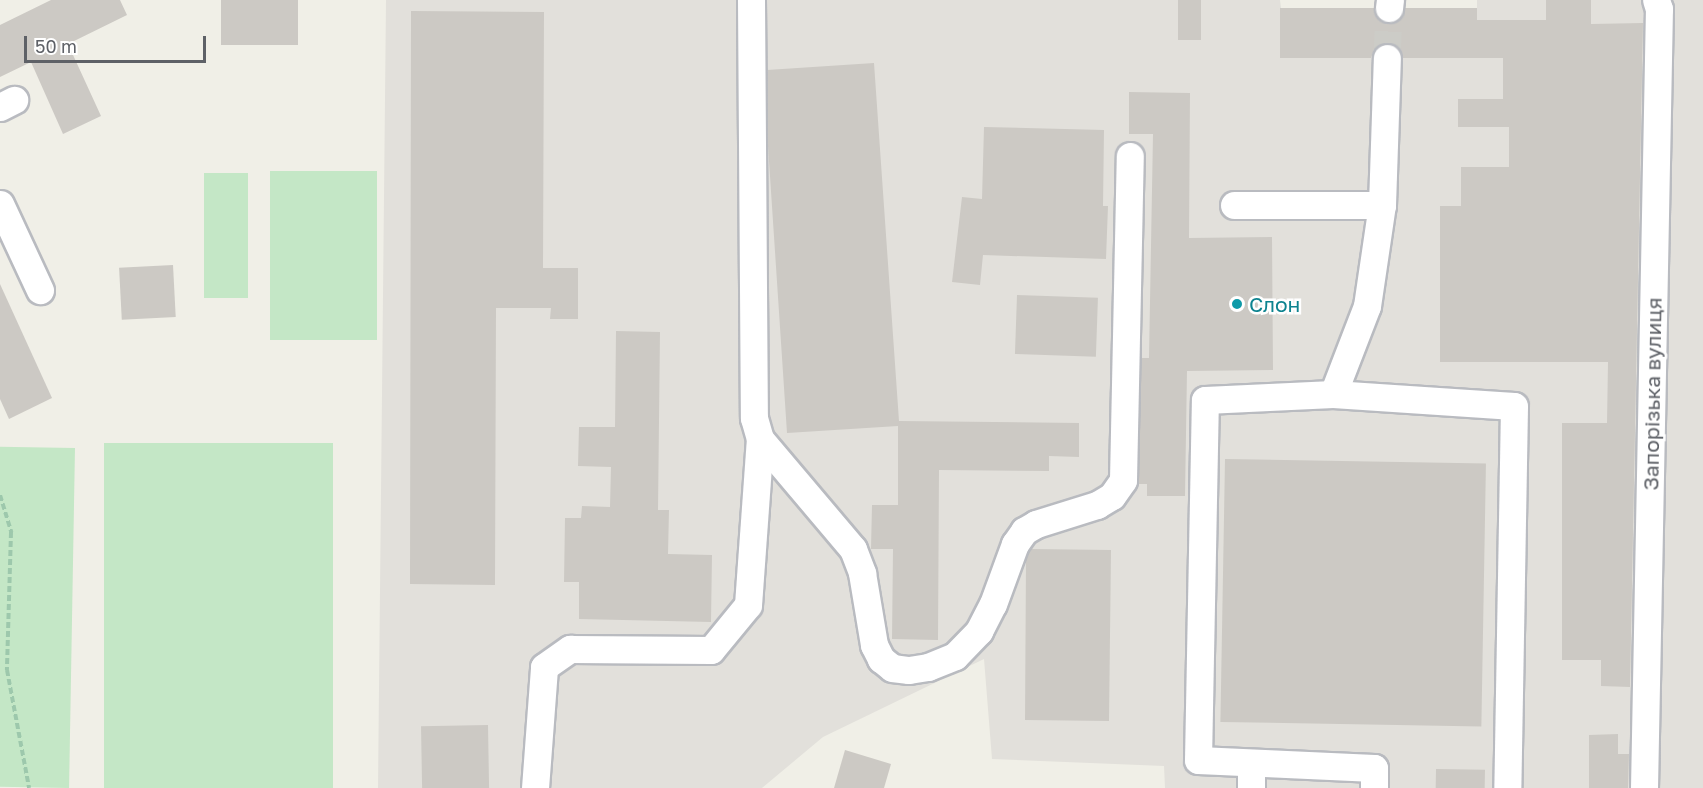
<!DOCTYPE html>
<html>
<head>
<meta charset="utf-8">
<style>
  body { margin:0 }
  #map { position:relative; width:1703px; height:788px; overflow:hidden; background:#f0efe7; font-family:"Golos Text",sans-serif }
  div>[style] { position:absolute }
  .industrial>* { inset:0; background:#e2e0db }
  .green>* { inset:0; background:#c4e7c6; transform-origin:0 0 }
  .building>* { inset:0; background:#ccc9c4; transform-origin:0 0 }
  .minor-tunnel>* { height:27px; margin-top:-13.5px; transform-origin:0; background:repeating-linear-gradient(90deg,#ccccc7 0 27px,transparent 0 41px) }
  .path>* { height:4px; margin-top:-2px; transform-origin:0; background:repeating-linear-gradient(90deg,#9dc8ac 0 6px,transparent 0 9px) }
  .roads { filter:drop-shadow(2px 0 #b9bbc0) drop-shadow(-2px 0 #b9bbc0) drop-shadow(0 2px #b9bbc0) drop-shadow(0 -2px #b9bbc0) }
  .minor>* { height:27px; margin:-13.5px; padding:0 13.5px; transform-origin:13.5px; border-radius:13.5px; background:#fff }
  .dots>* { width:16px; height:16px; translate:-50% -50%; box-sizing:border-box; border:3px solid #fff; border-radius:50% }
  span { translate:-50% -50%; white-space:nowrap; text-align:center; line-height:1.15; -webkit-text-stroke:5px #fff; paint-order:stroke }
  .culture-label { font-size:21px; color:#0d838f }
  .left { translate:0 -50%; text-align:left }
  .street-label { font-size:21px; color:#5e6167 }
  .scale { position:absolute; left:24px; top:36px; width:182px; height:27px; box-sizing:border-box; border:3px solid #5e6167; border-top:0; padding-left:8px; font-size:18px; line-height:21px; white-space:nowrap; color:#5e6167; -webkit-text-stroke:4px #fff; paint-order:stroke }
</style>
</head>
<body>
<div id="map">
  <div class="industrial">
    <i style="clip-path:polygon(386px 0,1280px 0,1281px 8px,1477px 8px,1477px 0,1703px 0,1703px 788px,1165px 788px,1164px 766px,992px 759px,984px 659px,823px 737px,762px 788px,378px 788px)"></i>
  </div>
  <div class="green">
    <i style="left:377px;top:171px;width:169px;height:107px;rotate:90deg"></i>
    <i style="left:204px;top:173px;width:44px;height:125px"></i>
    <i style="left:104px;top:443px;width:229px;height:345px"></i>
    <i style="left:75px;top:448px;width:340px;height:82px;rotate:91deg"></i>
  </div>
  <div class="building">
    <i style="clip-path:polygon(51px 0,120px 0,127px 15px,68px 44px,101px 116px,63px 134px,31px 62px,0 77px,0 25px)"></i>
    <i style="left:221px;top:0;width:77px;height:45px"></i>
    <i style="left:1178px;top:0;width:23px;height:40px"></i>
    <i style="clip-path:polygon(1546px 0,1591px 0,1591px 24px,1643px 23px,1630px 687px,1601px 686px,1601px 660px,1562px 660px,1562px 423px,1607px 423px,1608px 362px,1440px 362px,1440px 206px,1461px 206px,1461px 167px,1509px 167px,1509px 127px,1458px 127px,1458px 99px,1503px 99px,1503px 58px,1403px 58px,1396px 45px,1387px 42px,1374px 49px,1371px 58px,1280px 58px,1280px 8px,1374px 8px,1379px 20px,1388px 24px,1401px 18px,1405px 8px,1477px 8px,1477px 20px,1546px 20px)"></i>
    <i style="clip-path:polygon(411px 11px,544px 12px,543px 268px,578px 268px,578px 319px,550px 319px,551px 308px,496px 308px,495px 585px,410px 584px)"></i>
    <i style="clip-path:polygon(874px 63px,899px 421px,1079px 423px,1079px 457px,1049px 456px,1049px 471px,939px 470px,938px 640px,892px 639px,893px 549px,871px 549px,872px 505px,898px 505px,898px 426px,787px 433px,768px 146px,767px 70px)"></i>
    <i style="clip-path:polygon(1129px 92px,1190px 93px,1189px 238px,1272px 237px,1273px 370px,1187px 371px,1185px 496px,1147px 496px,1147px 484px,1138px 484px,1141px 358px,1149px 358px,1153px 134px,1129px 134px)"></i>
    <i style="clip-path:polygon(984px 127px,1104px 130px,1103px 206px,1108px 206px,1106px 259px,983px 255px,980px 285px,952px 282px,962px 197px,982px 199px)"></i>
    <i style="left:173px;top:265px;width:52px;height:54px;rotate:87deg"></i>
    <i style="clip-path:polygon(0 284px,52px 398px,9px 419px,0 399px)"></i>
    <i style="left:1017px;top:295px;width:81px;height:59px;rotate:2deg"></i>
    <i style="clip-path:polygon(616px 331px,660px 332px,658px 510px,669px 510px,668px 554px,712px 555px,711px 622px,579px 619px,579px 582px,564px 582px,565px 518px,581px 518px,582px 506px,610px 507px,611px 467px,578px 466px,579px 427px,615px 427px)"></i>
    <i style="left:1225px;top:459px;width:261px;height:263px;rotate:1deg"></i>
    <i style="clip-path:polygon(1031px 549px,1111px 550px,1109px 721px,1025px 720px,1026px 559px)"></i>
    <i style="left:488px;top:725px;width:63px;height:67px;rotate:89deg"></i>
    <i style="clip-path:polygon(1618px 734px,1618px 754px,1629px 754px,1628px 788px,1589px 788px,1589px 735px)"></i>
    <i style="clip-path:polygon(845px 750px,891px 764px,884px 788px,834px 788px)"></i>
    <i style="left:1436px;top:769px;width:49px;height:19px;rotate:1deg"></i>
  </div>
  <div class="minor-tunnel">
    <i style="left:1387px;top:58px;width:50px;rotate:-87.7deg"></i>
  </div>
  <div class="path">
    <i style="left:0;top:495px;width:39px;rotate:73deg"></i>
    <i style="left:11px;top:532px;width:138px;rotate:91.7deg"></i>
    <i style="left:7px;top:670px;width:120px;rotate:79.4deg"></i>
  </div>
  <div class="roads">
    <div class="minor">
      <i style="left:751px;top:0;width:418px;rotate:89.6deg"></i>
      <i style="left:754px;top:418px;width:22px;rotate:74deg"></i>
      <i style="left:760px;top:439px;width:144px;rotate:49.8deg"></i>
      <i style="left:853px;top:549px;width:26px;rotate:69deg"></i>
      <i style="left:862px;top:573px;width:73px;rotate:80.5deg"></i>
      <i style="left:874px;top:645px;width:16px;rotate:63deg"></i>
      <i style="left:881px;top:659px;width:14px;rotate:39deg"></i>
      <i style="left:892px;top:668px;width:17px;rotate:7deg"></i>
      <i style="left:909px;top:670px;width:19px;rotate:-9deg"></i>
      <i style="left:928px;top:667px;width:29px;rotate:-22deg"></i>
      <i style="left:955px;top:656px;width:35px;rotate:-46deg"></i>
      <i style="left:979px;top:631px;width:30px;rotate:-63deg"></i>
      <i style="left:993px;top:604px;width:64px;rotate:-69.9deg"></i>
      <i style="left:1015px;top:544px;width:16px;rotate:-55deg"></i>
      <i style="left:1024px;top:531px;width:14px;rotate:-30deg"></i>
      <i style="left:1036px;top:524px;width:64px;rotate:-17.3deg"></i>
      <i style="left:1097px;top:505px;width:17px;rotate:-31deg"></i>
      <i style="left:1112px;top:496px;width:19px;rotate:-55deg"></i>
      <i style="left:1123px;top:480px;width:324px;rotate:-88.8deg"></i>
      <i style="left:1389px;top:8px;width:8px;rotate:-83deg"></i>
      <i style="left:0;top:107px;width:16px;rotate:-27deg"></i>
      <i style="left:0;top:204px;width:95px;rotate:65.1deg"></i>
      <i style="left:1234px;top:205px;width:148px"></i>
      <i style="left:1382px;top:205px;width:147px;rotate:-88.1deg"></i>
      <i style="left:1333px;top:394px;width:94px;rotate:-68.9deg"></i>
      <i style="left:1367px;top:306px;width:102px;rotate:-81.6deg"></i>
      <i style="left:1251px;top:763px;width:25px;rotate:90deg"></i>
      <i style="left:535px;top:788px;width:121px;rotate:-85.7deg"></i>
      <i style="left:544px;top:667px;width:32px;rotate:-35deg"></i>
      <i style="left:570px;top:649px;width:141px;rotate:0.4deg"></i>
      <i style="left:711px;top:650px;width:58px;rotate:-50.6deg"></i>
      <i style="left:748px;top:605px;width:166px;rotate:-85.9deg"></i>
      <i style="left:1374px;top:788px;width:20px;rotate:-90deg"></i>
      <i style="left:1374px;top:768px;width:176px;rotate:-177.4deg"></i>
      <i style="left:1198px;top:760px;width:360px;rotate:-88.9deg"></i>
      <i style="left:1205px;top:400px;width:128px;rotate:-2.7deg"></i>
      <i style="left:1333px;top:394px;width:181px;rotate:3.8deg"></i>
      <i style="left:1514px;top:406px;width:382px;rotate:91deg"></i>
      <i style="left:1644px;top:788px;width:779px;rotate:-88.9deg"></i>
      <i style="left:1659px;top:9px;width:9px;rotate:-108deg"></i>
    </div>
  </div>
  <div class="dots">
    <i style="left:1237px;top:304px;background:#0f9aa8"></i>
  </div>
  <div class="culture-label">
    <span class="left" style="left:1249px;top:304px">Слон</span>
  </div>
  <div class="street-label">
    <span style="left:1652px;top:394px;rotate:-89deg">Запорізька вулиця</span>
  </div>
  <div class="scale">50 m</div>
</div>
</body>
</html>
